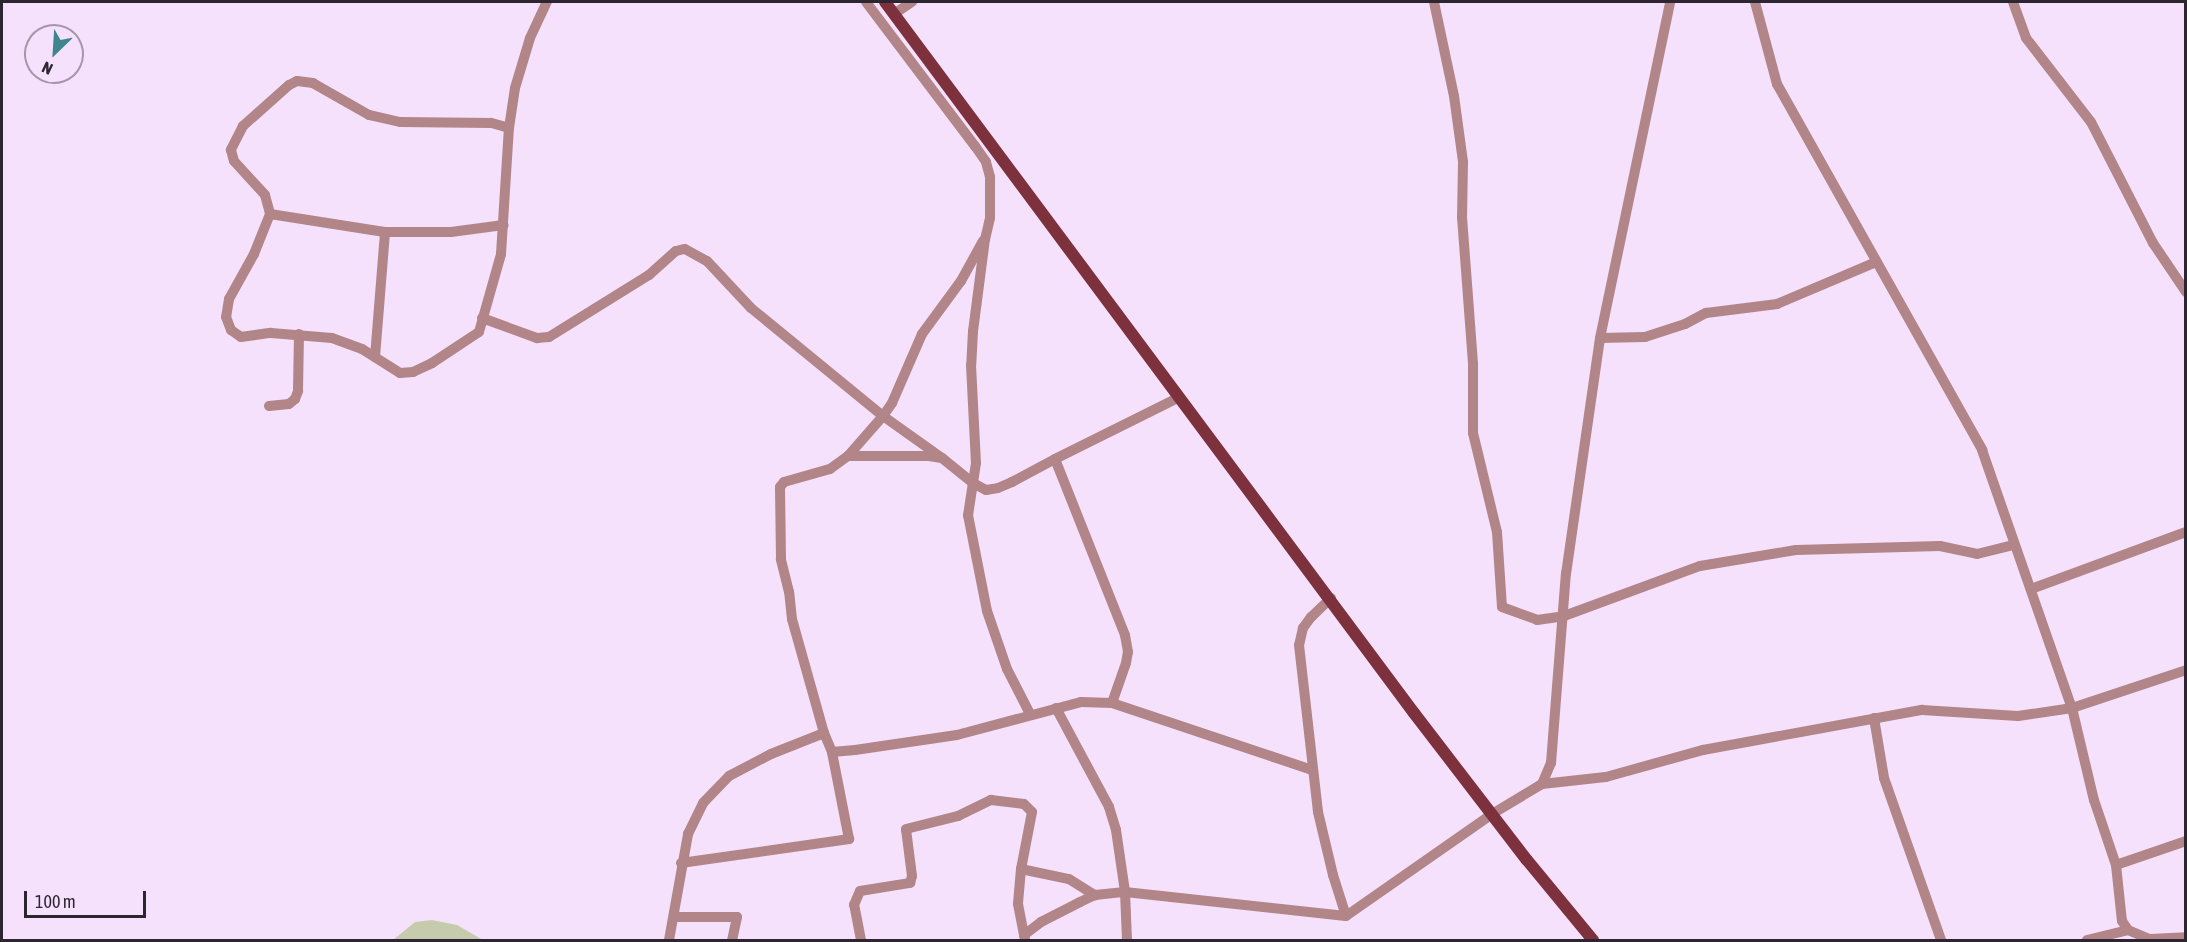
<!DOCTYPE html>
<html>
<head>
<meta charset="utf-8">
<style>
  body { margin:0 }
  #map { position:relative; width:2187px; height:942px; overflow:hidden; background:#f5e1fc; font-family:"Asap Condensed",sans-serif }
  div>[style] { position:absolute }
  .green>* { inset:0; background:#c7cbae }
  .minor>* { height:10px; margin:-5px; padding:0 5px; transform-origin:5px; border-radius:5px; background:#b28588 }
  .major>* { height:12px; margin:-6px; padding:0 6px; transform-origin:6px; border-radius:6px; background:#7c313c }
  span { translate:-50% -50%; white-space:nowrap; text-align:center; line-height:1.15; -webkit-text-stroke:6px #f5e1fc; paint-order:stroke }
  .frame { position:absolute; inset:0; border:3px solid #2d2530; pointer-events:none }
  .north { position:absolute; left:24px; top:24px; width:60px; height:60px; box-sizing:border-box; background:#f5e1fc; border:2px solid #a596aa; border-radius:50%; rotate:205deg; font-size:16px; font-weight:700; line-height:24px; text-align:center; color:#2d2530 }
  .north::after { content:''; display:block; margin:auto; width:21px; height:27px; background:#3e858e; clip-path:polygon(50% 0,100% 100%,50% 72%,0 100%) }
  .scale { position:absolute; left:24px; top:891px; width:122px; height:27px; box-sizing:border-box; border:3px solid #2d2530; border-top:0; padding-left:8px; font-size:18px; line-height:21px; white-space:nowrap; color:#2d2530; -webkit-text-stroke:4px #f5e1fc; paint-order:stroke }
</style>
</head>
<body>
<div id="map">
  <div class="green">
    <i style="clip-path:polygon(432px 920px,457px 925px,483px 940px,393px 940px,415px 922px)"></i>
  </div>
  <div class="minor">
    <i style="left:866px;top:2px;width:181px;rotate:52.9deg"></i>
    <i style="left:975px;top:146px;width:19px;rotate:55deg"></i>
    <i style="left:986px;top:162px;width:16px;rotate:75deg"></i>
    <i style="left:990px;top:177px;width:41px;rotate:90deg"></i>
    <i style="left:990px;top:218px;width:22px;rotate:103deg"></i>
    <i style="left:985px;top:239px;width:93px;rotate:97.4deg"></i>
    <i style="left:973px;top:331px;width:34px;rotate:93deg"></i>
    <i style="left:971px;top:365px;width:98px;rotate:87.1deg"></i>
    <i style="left:976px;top:463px;width:53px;rotate:98.7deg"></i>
    <i style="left:968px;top:515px;width:98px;rotate:78.8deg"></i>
    <i style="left:987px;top:611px;width:61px;rotate:71deg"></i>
    <i style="left:1007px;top:669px;width:51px;rotate:62.9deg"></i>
    <i style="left:1434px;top:2px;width:96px;rotate:78deg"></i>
    <i style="left:1454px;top:96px;width:67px;rotate:82.2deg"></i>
    <i style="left:1463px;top:162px;width:55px;rotate:91deg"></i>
    <i style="left:1462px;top:217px;width:147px;rotate:85.7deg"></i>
    <i style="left:1473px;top:364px;width:69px;rotate:90deg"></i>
    <i style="left:1473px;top:433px;width:102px;rotate:76.4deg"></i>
    <i style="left:1497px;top:532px;width:75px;rotate:86.2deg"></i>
    <i style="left:1502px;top:607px;width:37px;rotate:20deg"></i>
    <i style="left:1537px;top:620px;width:27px;rotate:-8deg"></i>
    <i style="left:1564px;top:616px;width:145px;rotate:-20.2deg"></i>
    <i style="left:1700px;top:566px;width:97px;rotate:-9.5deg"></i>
    <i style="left:1796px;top:550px;width:144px;rotate:-1.6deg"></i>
    <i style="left:1940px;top:546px;width:38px;rotate:12deg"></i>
    <i style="left:1977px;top:554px;width:38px;rotate:-14deg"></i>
    <i style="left:1755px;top:2px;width:85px;rotate:75deg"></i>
    <i style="left:1777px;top:84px;width:420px;rotate:60.7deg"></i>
    <i style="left:1982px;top:450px;width:273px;rotate:70.8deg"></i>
    <i style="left:2072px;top:708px;width:95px;rotate:76.6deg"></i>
    <i style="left:2094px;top:800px;width:69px;rotate:71.3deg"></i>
    <i style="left:2116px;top:865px;width:56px;rotate:83.9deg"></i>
    <i style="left:2122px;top:921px;width:11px;rotate:56deg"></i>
    <i style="left:2128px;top:930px;width:26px;rotate:23deg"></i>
    <i style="left:2013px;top:2px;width:38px;rotate:70deg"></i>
    <i style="left:2026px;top:38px;width:106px;rotate:52.3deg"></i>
    <i style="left:2091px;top:122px;width:136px;rotate:62.9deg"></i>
    <i style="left:2153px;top:243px;width:59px;rotate:56deg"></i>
    <i style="left:894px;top:14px;width:22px;rotate:-34deg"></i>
    <i style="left:509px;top:128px;width:19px;rotate:-164deg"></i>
    <i style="left:491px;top:123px;width:91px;rotate:-179.4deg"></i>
    <i style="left:400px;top:122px;width:32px;rotate:-167deg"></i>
    <i style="left:369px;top:115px;width:64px;rotate:-150.3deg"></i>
    <i style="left:313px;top:83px;width:16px;rotate:-173deg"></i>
    <i style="left:297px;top:81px;width:9px;rotate:153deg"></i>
    <i style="left:289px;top:85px;width:62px;rotate:138.3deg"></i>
    <i style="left:243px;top:126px;width:27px;rotate:117deg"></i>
    <i style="left:231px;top:150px;width:11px;rotate:75deg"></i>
    <i style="left:234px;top:161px;width:46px;rotate:47.6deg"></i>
    <i style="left:265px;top:195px;width:20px;rotate:75deg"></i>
    <i style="left:270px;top:214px;width:43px;rotate:111.8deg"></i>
    <i style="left:254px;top:254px;width:51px;rotate:119.1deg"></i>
    <i style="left:229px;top:299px;width:18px;rotate:99deg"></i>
    <i style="left:226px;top:317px;width:14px;rotate:69deg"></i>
    <i style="left:231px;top:330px;width:12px;rotate:35deg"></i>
    <i style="left:241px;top:337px;width:30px;rotate:-8deg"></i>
    <i style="left:271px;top:333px;width:61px;rotate:4.7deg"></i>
    <i style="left:332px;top:338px;width:32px;rotate:20deg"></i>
    <i style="left:362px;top:349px;width:45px;rotate:32.3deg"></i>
    <i style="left:400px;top:373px;width:13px;rotate:-4deg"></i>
    <i style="left:413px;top:372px;width:21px;rotate:-25deg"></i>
    <i style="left:432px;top:363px;width:56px;rotate:-33.4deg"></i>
    <i style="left:479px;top:332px;width:81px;rotate:-74.2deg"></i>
    <i style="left:501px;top:254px;width:126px;rotate:-86.4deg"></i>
    <i style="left:509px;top:128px;width:40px;rotate:-81.5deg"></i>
    <i style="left:515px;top:88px;width:52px;rotate:-73.3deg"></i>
    <i style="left:530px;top:38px;width:40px;rotate:-65deg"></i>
    <i style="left:270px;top:214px;width:116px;rotate:8.9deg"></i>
    <i style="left:385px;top:232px;width:66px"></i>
    <i style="left:451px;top:232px;width:53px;rotate:-7.5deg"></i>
    <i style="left:482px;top:318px;width:59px;rotate:20deg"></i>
    <i style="left:537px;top:338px;width:12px;rotate:-5deg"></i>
    <i style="left:549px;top:337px;width:118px;rotate:-31.8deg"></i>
    <i style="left:649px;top:275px;width:36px;rotate:-42deg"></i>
    <i style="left:676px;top:251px;width:9px;rotate:-13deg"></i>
    <i style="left:685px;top:249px;width:25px;rotate:29deg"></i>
    <i style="left:707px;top:261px;width:64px;rotate:46.9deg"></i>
    <i style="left:751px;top:308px;width:171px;rotate:39.3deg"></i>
    <i style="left:883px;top:416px;width:72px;rotate:35.4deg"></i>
    <i style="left:1600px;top:338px;width:45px;rotate:-1.3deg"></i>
    <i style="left:1645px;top:337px;width:42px;rotate:-18deg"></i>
    <i style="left:1685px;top:324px;width:24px;rotate:-28deg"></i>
    <i style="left:1706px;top:313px;width:72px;rotate:-7.2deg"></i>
    <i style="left:1777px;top:304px;width:108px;rotate:-23deg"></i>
    <i style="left:375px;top:357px;width:125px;rotate:-85.4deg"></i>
    <i style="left:269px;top:406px;width:20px;rotate:-6deg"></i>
    <i style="left:289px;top:404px;width:8px;rotate:-40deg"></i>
    <i style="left:295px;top:399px;width:9px;rotate:-69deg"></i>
    <i style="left:298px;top:391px;width:57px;rotate:-89deg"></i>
    <i style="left:848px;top:456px;width:81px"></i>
    <i style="left:929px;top:456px;width:13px;rotate:9deg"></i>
    <i style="left:942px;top:458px;width:40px;rotate:39deg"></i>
    <i style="left:973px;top:483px;width:15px;rotate:28deg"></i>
    <i style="left:986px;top:490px;width:12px;rotate:-9deg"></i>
    <i style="left:998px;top:488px;width:15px;rotate:-23deg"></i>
    <i style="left:1012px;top:482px;width:49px;rotate:-28.1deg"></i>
    <i style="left:2031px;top:589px;width:165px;rotate:-20.2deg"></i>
    <i style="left:1331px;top:598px;width:28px;rotate:136deg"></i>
    <i style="left:1311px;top:617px;width:14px;rotate:126deg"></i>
    <i style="left:1303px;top:628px;width:17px;rotate:103deg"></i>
    <i style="left:1299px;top:645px;width:168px;rotate:83.5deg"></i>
    <i style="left:1318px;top:812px;width:65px;rotate:76.6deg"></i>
    <i style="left:1333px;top:875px;width:43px;rotate:72.4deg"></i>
    <i style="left:1112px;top:703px;width:211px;rotate:18.5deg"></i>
    <i style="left:1056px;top:708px;width:112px;rotate:61.8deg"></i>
    <i style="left:1109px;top:807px;width:24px;rotate:73deg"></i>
    <i style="left:1116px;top:830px;width:63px;rotate:81.7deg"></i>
    <i style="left:1125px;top:892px;width:222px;rotate:6.2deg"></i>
    <i style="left:1346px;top:916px;width:178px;rotate:-34.9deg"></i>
    <i style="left:1492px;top:814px;width:58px;rotate:-31deg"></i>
    <i style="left:1542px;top:784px;width:23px;rotate:-67deg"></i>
    <i style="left:1551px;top:763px;width:190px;rotate:-85.5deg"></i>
    <i style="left:1566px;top:574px;width:238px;rotate:-81.8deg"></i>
    <i style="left:1600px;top:338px;width:343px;rotate:-78.2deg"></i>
    <i style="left:1874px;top:718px;width:61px;rotate:80.5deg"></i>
    <i style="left:1884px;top:778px;width:172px;rotate:70.6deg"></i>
    <i style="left:824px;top:733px;width:118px;rotate:-105.7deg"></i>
    <i style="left:792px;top:619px;width:27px;rotate:-96deg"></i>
    <i style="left:789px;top:592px;width:34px;rotate:-104deg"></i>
    <i style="left:781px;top:559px;width:72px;rotate:-90.8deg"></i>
    <i style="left:780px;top:487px;width:6px;rotate:-51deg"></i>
    <i style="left:784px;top:482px;width:48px;rotate:-15.8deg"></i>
    <i style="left:830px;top:469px;width:22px;rotate:-36deg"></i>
    <i style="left:848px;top:456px;width:53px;rotate:-48.8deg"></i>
    <i style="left:883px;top:416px;width:16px;rotate:-55deg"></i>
    <i style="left:892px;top:403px;width:75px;rotate:-66.5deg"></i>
    <i style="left:922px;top:334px;width:66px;rotate:-53.7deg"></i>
    <i style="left:961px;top:281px;width:46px;rotate:-61.2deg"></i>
    <i style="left:1542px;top:784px;width:64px;rotate:-6.2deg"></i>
    <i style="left:1606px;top:777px;width:101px;rotate:-15.6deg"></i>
    <i style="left:1703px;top:750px;width:223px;rotate:-10.4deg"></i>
    <i style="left:1922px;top:710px;width:96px;rotate:3.6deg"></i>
    <i style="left:2018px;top:716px;width:55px;rotate:-8.4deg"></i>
    <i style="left:2072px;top:708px;width:120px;rotate:-18.4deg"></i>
    <i style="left:681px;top:863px;width:170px;rotate:-8.1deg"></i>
    <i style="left:849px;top:839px;width:89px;rotate:-101.1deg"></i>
    <i style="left:2116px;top:865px;width:74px;rotate:-18.9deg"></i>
    <i style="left:1021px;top:869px;width:49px;rotate:11.8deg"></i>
    <i style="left:1069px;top:879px;width:31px;rotate:32deg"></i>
    <i style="left:674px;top:917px;width:63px"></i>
    <i style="left:737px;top:917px;width:24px;rotate:102deg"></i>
    <i style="left:1025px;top:939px;width:4px;rotate:-104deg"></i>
    <i style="left:1024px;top:935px;width:21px;rotate:-37deg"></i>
    <i style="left:1041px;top:922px;width:44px;rotate:-27.1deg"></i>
    <i style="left:1080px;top:902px;width:17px;rotate:-25deg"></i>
    <i style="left:1095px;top:895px;width:30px;rotate:-6deg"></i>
    <i style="left:1125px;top:892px;width:48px;rotate:87.6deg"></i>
    <i style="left:2151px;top:939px;width:35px;rotate:-3deg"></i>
    <i style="left:669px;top:940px;width:108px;rotate:-79.8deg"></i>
    <i style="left:688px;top:834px;width:34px;rotate:-64deg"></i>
    <i style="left:703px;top:803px;width:37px;rotate:-46deg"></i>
    <i style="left:729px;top:776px;width:47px;rotate:-27.6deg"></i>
    <i style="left:771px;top:754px;width:57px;rotate:-21.6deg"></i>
    <i style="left:824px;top:733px;width:21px;rotate:67deg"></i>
    <i style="left:832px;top:752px;width:23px;rotate:-5deg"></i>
    <i style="left:855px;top:750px;width:103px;rotate:-8.4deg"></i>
    <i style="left:957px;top:735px;width:128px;rotate:-14.9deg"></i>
    <i style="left:1081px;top:702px;width:31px;rotate:2deg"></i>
    <i style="left:1112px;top:703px;width:42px;rotate:-70.7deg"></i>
    <i style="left:1126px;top:663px;width:11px;rotate:-80deg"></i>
    <i style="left:1128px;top:652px;width:17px;rotate:-100deg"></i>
    <i style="left:1125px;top:635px;width:189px;rotate:-111.7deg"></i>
    <i style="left:1055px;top:459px;width:137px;rotate:-26.4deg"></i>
    <i style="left:861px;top:940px;width:36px;rotate:-101deg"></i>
    <i style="left:854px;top:905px;width:15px;rotate:-67deg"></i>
    <i style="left:860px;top:891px;width:51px;rotate:-9.1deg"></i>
    <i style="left:910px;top:883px;width:7px;rotate:-74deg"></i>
    <i style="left:912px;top:876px;width:47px;rotate:-97.3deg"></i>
    <i style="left:906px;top:829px;width:54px;rotate:-14deg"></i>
    <i style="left:958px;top:816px;width:37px;rotate:-26deg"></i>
    <i style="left:991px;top:800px;width:33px;rotate:7deg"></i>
    <i style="left:1024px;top:804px;width:11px;rotate:45deg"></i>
    <i style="left:1032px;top:812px;width:58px;rotate:100.9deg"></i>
    <i style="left:1021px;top:869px;width:35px;rotate:95deg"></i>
    <i style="left:1018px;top:904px;width:32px;rotate:79deg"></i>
    <i style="left:2087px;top:940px;width:42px;rotate:-13.7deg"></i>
  </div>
  <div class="major">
    <i style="left:885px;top:2px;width:886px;rotate:53.35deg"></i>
    <i style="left:1414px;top:713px;width:185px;rotate:52.5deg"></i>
    <i style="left:1527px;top:860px;width:104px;rotate:50.5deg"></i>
  </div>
  <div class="frame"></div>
  <div class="north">N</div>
  <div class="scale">100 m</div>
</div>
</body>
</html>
